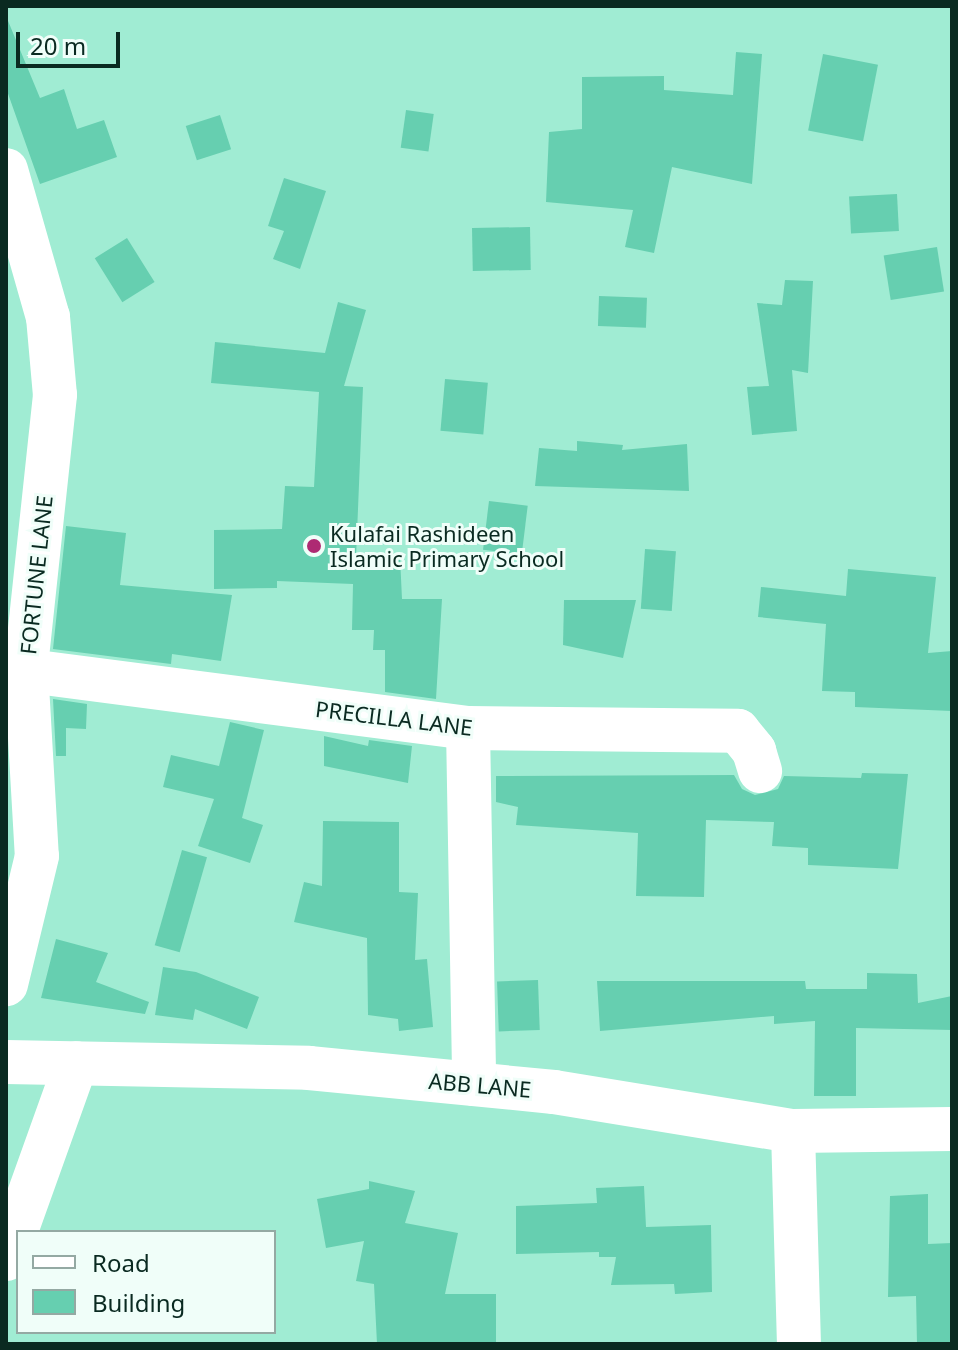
<!DOCTYPE html>
<html>
<head>
<meta charset="utf-8">
<style>
  body { margin:0 }
  #map { position:relative; width:958px; height:1350px; overflow:hidden; background:#a0ecd3; font-family:"Noto Sans",sans-serif }
  div>[style] { position:absolute }
  .building>* { inset:0; background:#66cfb0; transform-origin:0 0 }
  .minor>* { height:44px; margin:-22px; padding:0 22px; transform-origin:22px; border-radius:22px; background:#fff }
  .dots>* { width:22px; height:22px; translate:-50% -50%; box-sizing:border-box; border:4px solid #f0fef9; border-radius:50% }
  span { translate:-50% -50%; white-space:nowrap; text-align:center; line-height:1.15; -webkit-text-stroke:6px #f0fef9; paint-order:stroke }
  .poi-label { font-size:22px; color:#0a2a21 }
  .left { translate:0 -50%; text-align:left }
  .street-label { font-size:22px; color:#0a2a21 }
  .frame { position:absolute; inset:0; border:8px solid #0a2a21; pointer-events:none }
  .legend { position:absolute; left:16px; top:1230px; width:260px; height:104px; box-sizing:border-box; background:#f0fef9; border:2px solid #94a9a3; margin:0; padding:10px 14px; list-style:none; font-size:24px; color:#0a2a21 }
  .legend li { display:flex; align-items:center; gap:16px; height:40px }
  .legend b { width:40px; border:2px solid #94a9a3 }
  .scale { position:absolute; left:16px; top:32px; width:104px; height:36px; box-sizing:border-box; border:4px solid #0a2a21; border-top:0; padding-left:10px; font-size:24px; line-height:28px; white-space:nowrap; color:#0a2a21; -webkit-text-stroke:6px #f0fef9; paint-order:stroke }
</style>
</head>
<body>
<div id="map">
  <div class="building">
    <i style="clip-path:polygon(6px 16px,40px 98px,64px 89px,77px 129px,104px 120px,117px 157px,40px 184px,6px 88px)"></i>
    <i style="clip-path:polygon(736px 52px,762px 54px,752px 184px,672px 167px,654px 253px,625px 247px,633px 210px,546px 202px,549px 132px,582px 129px,582px 77px,664px 76px,664px 90px,733px 95px)"></i>
    <i style="left:823px;top:54px;width:56px;height:78px;rotate:11deg"></i>
    <i style="left:406px;top:110px;width:28px;height:38px;rotate:8deg"></i>
    <i style="left:220px;top:115px;width:36px;height:36px;rotate:72deg"></i>
    <i style="clip-path:polygon(284px 178px,326px 191px,300px 269px,273px 259px,284px 231px,268px 226px)"></i>
    <i style="left:897px;top:194px;width:37px;height:48px;rotate:87deg"></i>
    <i style="left:530px;top:227px;width:43px;height:58px;rotate:89deg"></i>
    <i style="left:127px;top:238px;width:52px;height:38px;rotate:58deg"></i>
    <i style="left:937px;top:247px;width:45px;height:54px;rotate:81deg"></i>
    <i style="clip-path:polygon(785px 280px,813px 281px,808px 373px,792px 370px,797px 431px,752px 435px,747px 387px,769px 386px,757px 303px,782px 305px)"></i>
    <i style="left:599px;top:296px;width:48px;height:30px;rotate:2deg"></i>
    <i style="clip-path:polygon(338px 302px,366px 310px,344px 386px,363px 387px,356px 558px,400px 557px,402px 599px,442px 599px,436px 699px,385px 692px,385px 650px,373px 650px,374px 630px,352px 630px,353px 584px,277px 581px,277px 588px,214px 589px,214px 530px,282px 529px,285px 486px,314px 487px,319px 392px,211px 383px,215px 342px,325px 353px)"></i>
    <i style="left:445px;top:379px;width:43px;height:52px;rotate:5deg"></i>
    <i style="clip-path:polygon(577px 441px,623px 445px,622px 450px,687px 444px,689px 491px,535px 486px,539px 448px,577px 451px)"></i>
    <i style="left:489px;top:501px;width:39px;height:49px;rotate:7deg"></i>
    <i style="clip-path:polygon(66px 526px,126px 533px,120px 585px,232px 595px,221px 661px,172px 654px,171px 664px,53px 649px)"></i>
    <i style="left:645px;top:549px;width:31px;height:60px;rotate:4deg"></i>
    <i style="clip-path:polygon(848px 569px,936px 577px,928px 653px,952px 651px,952px 711px,855px 707px,855px 692px,822px 691px,826px 624px,758px 617px,761px 587px,846px 596px)"></i>
    <i style="clip-path:polygon(564px 600px,636px 600px,623px 658px,563px 645px)"></i>
    <i style="clip-path:polygon(53px 699px,87px 704px,86px 729px,66px 728px,66px 756px,56px 756px)"></i>
    <i style="clip-path:polygon(230px 722px,264px 730px,242px 818px,263px 825px,250px 863px,198px 846px,214px 799px,163px 787px,171px 755px,219px 766px)"></i>
    <i style="clip-path:polygon(324px 736px,368px 746px,369px 740px,412px 746px,408px 783px,324px 766px)"></i>
    <i style="clip-path:polygon(862px 773px,908px 774px,898px 869px,808px 865px,808px 848px,772px 846px,774px 822px,706px 820px,704px 897px,636px 896px,638px 833px,516px 825px,518px 807px,496px 802px,496px 776px,734px 775px,742px 789px,755px 795px,778px 789px,784px 776px,861px 778px)"></i>
    <i style="clip-path:polygon(323px 821px,399px 822px,399px 892px,418px 893px,415px 960px,427px 959px,433px 1027px,399px 1031px,398px 1019px,368px 1015px,367px 938px,294px 922px,304px 882px,322px 886px)"></i>
    <i style="left:182px;top:850px;width:26px;height:99px;rotate:16deg"></i>
    <i style="clip-path:polygon(56px 939px,108px 953px,96px 982px,149px 1002px,145px 1014px,41px 998px)"></i>
    <i style="clip-path:polygon(163px 967px,196px 972px,259px 997px,247px 1029px,195px 1009px,193px 1020px,155px 1015px)"></i>
    <i style="clip-path:polygon(867px 973px,917px 974px,918px 1003px,952px 996px,952px 1030px,856px 1028px,856px 1096px,814px 1096px,815px 1021px,774px 1024px,774px 1016px,600px 1031px,597px 981px,805px 981px,806px 989px,867px 989px)"></i>
    <i style="left:538px;top:980px;width:50px;height:41px;rotate:88deg"></i>
    <i style="clip-path:polygon(369px 1181px,415px 1191px,405px 1223px,458px 1233px,445px 1294px,496px 1294px,496px 1344px,377px 1344px,374px 1284px,356px 1281px,364px 1241px,326px 1248px,317px 1199px,369px 1189px)"></i>
    <i style="clip-path:polygon(644px 1186px,646px 1227px,711px 1225px,712px 1292px,675px 1294px,674px 1284px,611px 1285px,616px 1257px,599px 1257px,599px 1252px,516px 1254px,516px 1206px,597px 1203px,596px 1188px)"></i>
    <i style="clip-path:polygon(928px 1194px,928px 1244px,952px 1243px,952px 1344px,917px 1344px,916px 1296px,888px 1297px,890px 1196px)"></i>
  </div>
  <div class="minor">
    <i style="left:6px;top:170px;width:153px;rotate:74.1deg"></i>
    <i style="left:48px;top:317px;width:78px;rotate:84.9deg"></i>
    <i style="left:55px;top:395px;width:275px;rotate:96.1deg"></i>
    <i style="left:26px;top:668px;width:188px;rotate:86.7deg"></i>
    <i style="left:37px;top:856px;width:132px;rotate:103.6deg"></i>
    <i style="left:6px;top:668px;width:466px;rotate:7.4deg"></i>
    <i style="left:468px;top:728px;width:270px;rotate:0.6deg"></i>
    <i style="left:738px;top:731px;width:26px;rotate:51deg"></i>
    <i style="left:754px;top:751px;width:21px;rotate:73deg"></i>
    <i style="left:468px;top:728px;width:356px;rotate:89deg"></i>
    <i style="left:6px;top:1062px;width:303px;rotate:1.1deg"></i>
    <i style="left:309px;top:1068px;width:246px;rotate:5.6deg"></i>
    <i style="left:554px;top:1092px;width:242px;rotate:9.3deg"></i>
    <i style="left:793px;top:1131px;width:159px;rotate:-0.7deg"></i>
    <i style="left:793px;top:1131px;width:213px;rotate:88.4deg"></i>
    <i style="left:6px;top:1259px;width:208px;rotate:-70.3deg"></i>
  </div>
  <div class="dots">
    <i style="left:314px;top:546px;background:#ae2a73"></i>
  </div>
  <div class="poi-label">
    <span class="left" style="left:330px;top:546px">Kulafai Rashideen<br>Islamic Primary School</span>
  </div>
  <div class="street-label">
    <span style="left:36px;top:575px;rotate:-84deg">FORTUNE LANE</span>
    <span style="left:394px;top:718px;rotate:7deg">PRECILLA LANE</span>
    <span style="left:480px;top:1085px;rotate:5deg">ABB LANE</span>
  </div>
  <div class="frame"></div>
  <ul class="legend">
  <li><b style="height:10px;background:#fff"></b>Road</li>
  <li><b style="height:22px;background:#66cfb0"></b>Building</li>
  </ul>
  <div class="scale">20 m</div>
</div>
</body>
</html>
